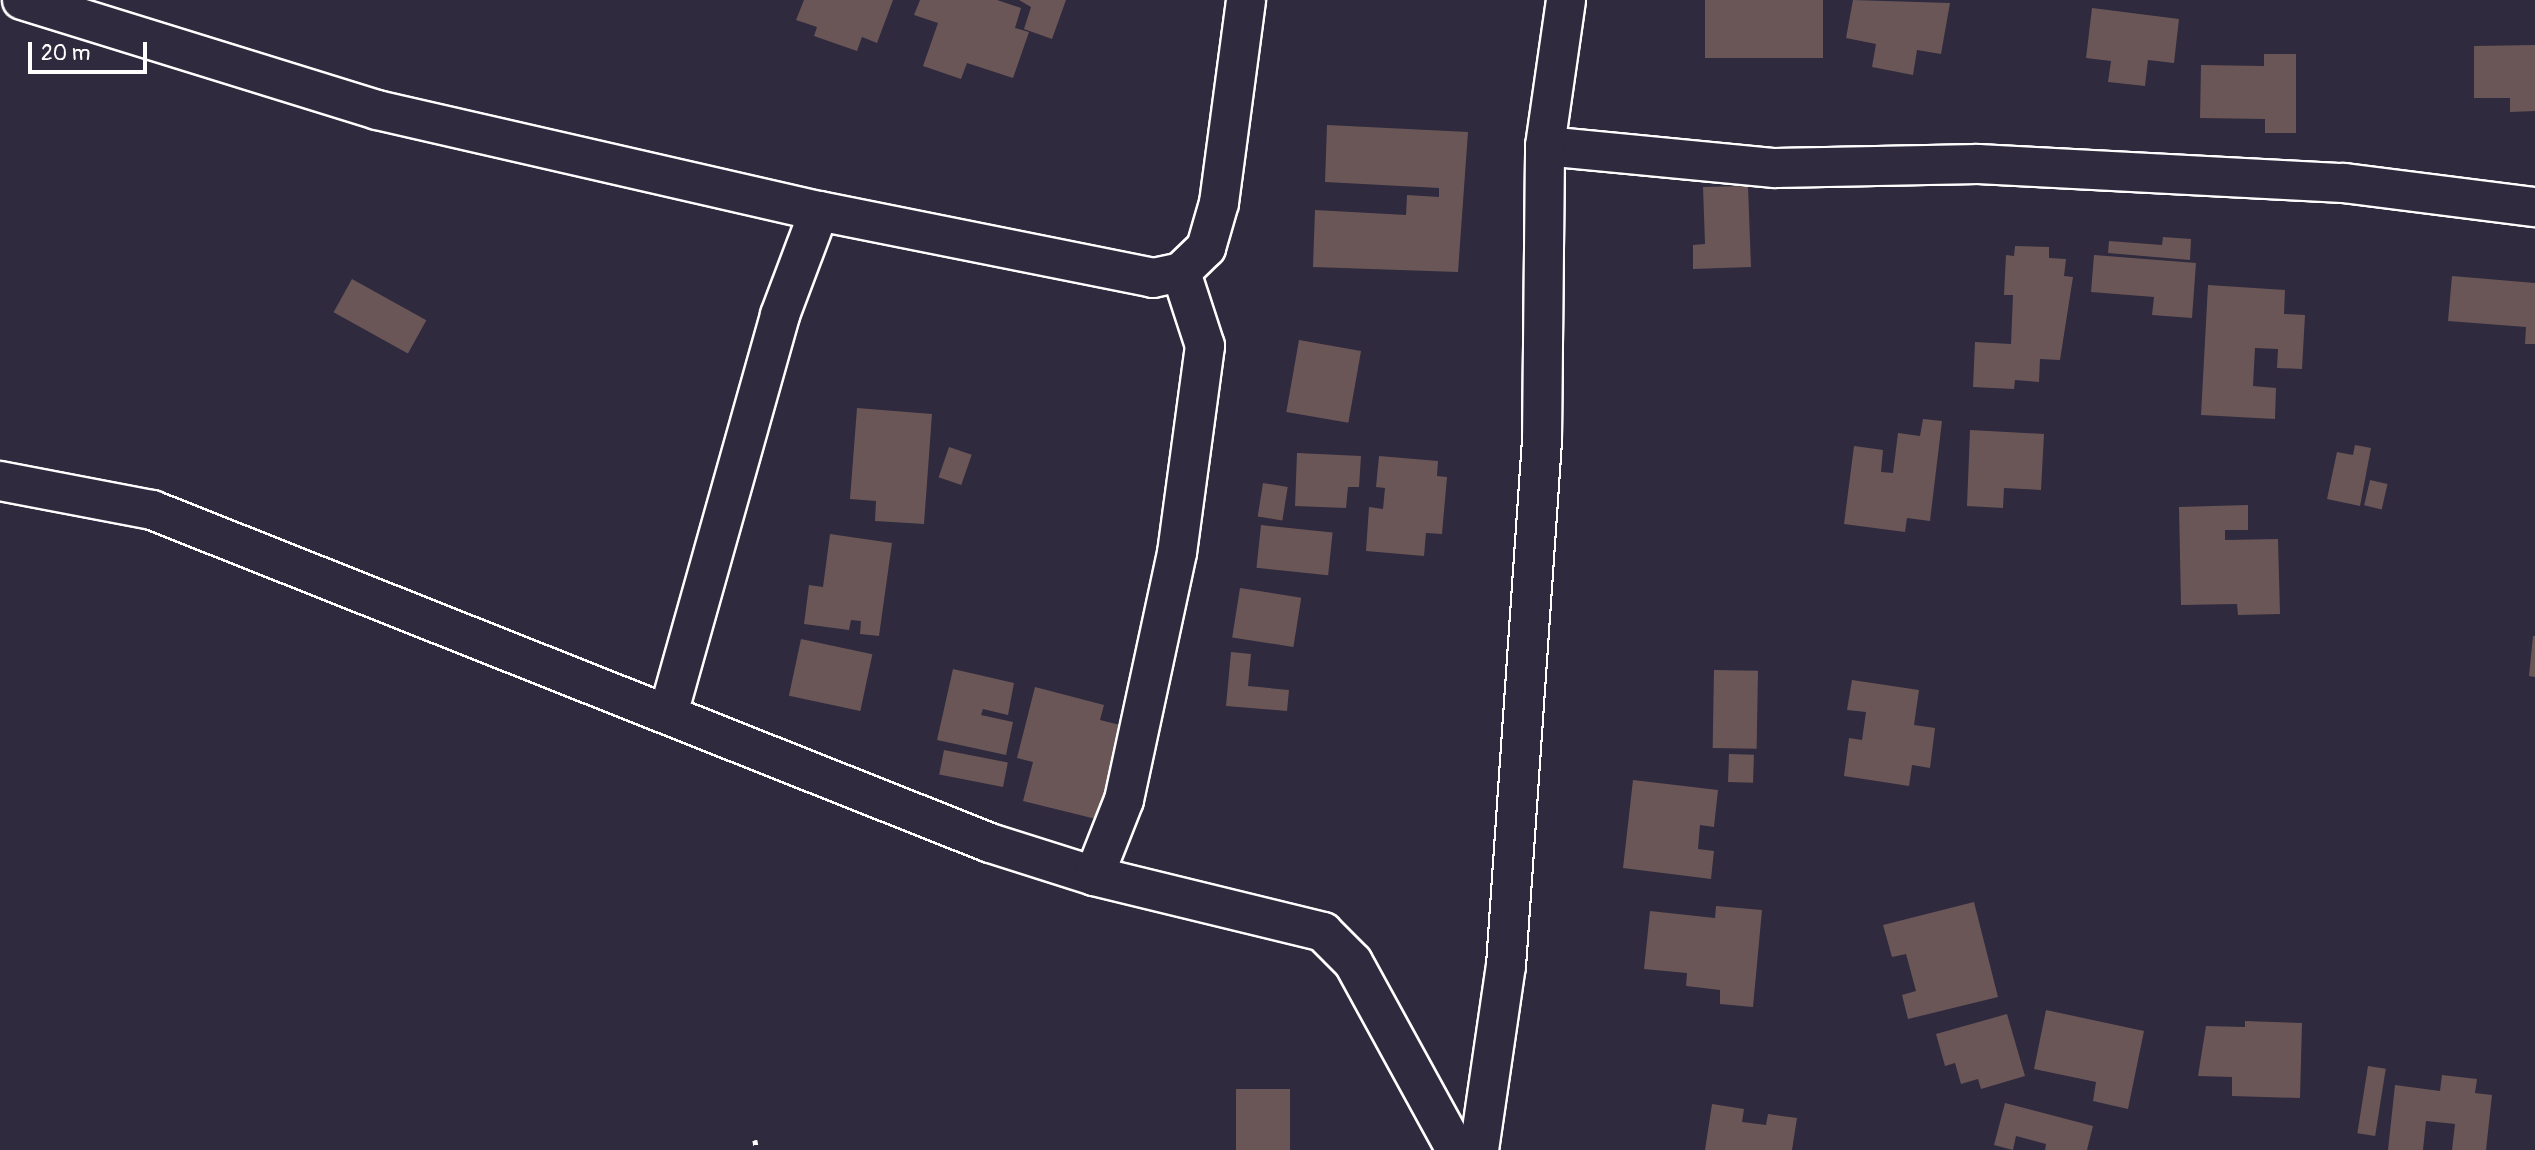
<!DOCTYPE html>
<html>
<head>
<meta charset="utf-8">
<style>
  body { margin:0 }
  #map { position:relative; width:2535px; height:1150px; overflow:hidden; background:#2f2a3d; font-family:Pangolin,sans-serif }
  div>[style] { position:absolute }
  .building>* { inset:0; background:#6a5657; transform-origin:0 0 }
  .path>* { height:4.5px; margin-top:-2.25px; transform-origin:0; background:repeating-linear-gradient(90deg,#fff 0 5px,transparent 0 10px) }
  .roads { filter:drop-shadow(2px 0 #fff) drop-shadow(-2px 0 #fff) drop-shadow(0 2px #fff) drop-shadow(0 -2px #fff) }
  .minor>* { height:38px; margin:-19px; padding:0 19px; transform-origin:19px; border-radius:19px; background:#2f2a3d }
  span { translate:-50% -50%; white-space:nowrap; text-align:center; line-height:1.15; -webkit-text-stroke:6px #2f2a3d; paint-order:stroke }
  .scale { position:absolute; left:28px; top:42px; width:119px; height:32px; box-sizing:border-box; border:4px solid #fff; border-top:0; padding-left:9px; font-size:21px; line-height:24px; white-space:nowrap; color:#fff; -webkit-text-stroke:5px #2f2a3d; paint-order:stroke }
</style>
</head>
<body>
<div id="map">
  <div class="building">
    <i style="clip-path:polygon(804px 0,893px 0,877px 43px,862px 37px,857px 51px,814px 36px,817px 27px,796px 20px)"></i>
    <i style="clip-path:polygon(920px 0,997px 0,1021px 8px,1015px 28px,1029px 32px,1013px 78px,967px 63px,961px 79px,923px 66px,938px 23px,914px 15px)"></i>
    <i style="clip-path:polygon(1019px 0,1066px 0,1052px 39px,1024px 29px,1031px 7px)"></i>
    <i style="left:1705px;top:0;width:118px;height:58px"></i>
    <i style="clip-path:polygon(1853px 0,1950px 3px,1941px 54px,1917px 50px,1913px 75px,1872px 67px,1876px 44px,1846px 38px)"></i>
    <i style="clip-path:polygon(2092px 8px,2179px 19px,2174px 63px,2148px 60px,2145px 86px,2108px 82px,2111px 61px,2086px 58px)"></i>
    <i style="clip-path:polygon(2535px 45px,2535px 111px,2510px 112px,2510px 98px,2474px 98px,2474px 46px)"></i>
    <i style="clip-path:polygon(2264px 54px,2296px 54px,2296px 133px,2265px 133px,2265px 119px,2200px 118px,2201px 65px,2264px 66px)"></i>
    <i style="clip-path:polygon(1327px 125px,1468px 132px,1458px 272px,1313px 267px,1315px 210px,1406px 215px,1407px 195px,1439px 197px,1439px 188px,1325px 182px)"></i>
    <i style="clip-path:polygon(1748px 186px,1751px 267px,1693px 269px,1693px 245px,1705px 244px,1703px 187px)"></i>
    <i style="clip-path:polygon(2163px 237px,2191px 239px,2190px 260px,2108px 253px,2109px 241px,2162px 245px)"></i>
    <i style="clip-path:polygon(2015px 246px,2049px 247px,2049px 258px,2066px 259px,2064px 276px,2073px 277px,2060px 360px,2040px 359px,2039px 382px,2015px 380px,2014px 389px,1973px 387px,1975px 342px,2011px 344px,2013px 295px,2004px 295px,2006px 255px,2014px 256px)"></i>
    <i style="clip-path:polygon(2094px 255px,2196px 263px,2192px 318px,2152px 315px,2154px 297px,2091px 292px)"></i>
    <i style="clip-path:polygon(2452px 276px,2535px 283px,2535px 344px,2525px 344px,2526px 327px,2448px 321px)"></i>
    <i style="left:352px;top:279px;width:85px;height:38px;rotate:29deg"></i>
    <i style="clip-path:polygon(2208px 285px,2285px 290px,2284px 314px,2305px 315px,2302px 369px,2277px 368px,2278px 349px,2255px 348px,2253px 386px,2276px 388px,2275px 419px,2201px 415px)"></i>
    <i style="left:1299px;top:340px;width:63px;height:73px;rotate:10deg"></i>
    <i style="clip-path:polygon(857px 408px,932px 414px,924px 524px,875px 521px,876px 501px,850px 499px)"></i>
    <i style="clip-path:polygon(1923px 419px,1942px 421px,1930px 521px,1907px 518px,1905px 532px,1844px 524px,1854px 446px,1883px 450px,1881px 472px,1893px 473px,1898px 433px,1920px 436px)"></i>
    <i style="clip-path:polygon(1970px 430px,2044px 434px,2041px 490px,2004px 488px,2003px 508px,1967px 506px)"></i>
    <i style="clip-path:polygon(2355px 445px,2371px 448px,2360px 506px,2327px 499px,2337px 452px,2353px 455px)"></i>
    <i style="left:949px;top:447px;width:24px;height:32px;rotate:19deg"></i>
    <i style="clip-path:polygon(1297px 453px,1361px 456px,1359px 487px,1348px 487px,1346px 508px,1295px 506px)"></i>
    <i style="clip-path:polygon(1379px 456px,1438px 461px,1437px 476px,1447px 477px,1442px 534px,1426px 533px,1424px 556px,1366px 551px,1369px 507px,1383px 509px,1385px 488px,1376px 487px)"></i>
    <i style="left:2370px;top:480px;width:18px;height:26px;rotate:13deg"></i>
    <i style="left:1263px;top:483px;width:25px;height:34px;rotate:9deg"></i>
    <i style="clip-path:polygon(2248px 505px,2248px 530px,2225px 530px,2225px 540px,2278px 539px,2280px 614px,2238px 615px,2237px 604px,2181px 605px,2179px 507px)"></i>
    <i style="left:1261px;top:525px;width:72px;height:43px;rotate:6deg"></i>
    <i style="clip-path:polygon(830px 534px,892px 543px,879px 636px,860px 634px,861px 621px,851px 620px,849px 630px,804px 624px,809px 585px,823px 587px)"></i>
    <i style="left:1240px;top:588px;width:62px;height:50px;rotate:9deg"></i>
    <i style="clip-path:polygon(2533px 636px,2535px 636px,2535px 677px,2529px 676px)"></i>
    <i style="left:801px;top:639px;width:73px;height:58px;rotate:12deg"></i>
    <i style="clip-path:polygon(1231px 652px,1251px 654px,1248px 686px,1289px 690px,1287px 711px,1226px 706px)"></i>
    <i style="clip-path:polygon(953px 669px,1014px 683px,1008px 715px,983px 709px,981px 715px,1013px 722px,1006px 755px,937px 740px)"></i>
    <i style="left:1714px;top:670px;width:44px;height:78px;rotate:1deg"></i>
    <i style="clip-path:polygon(1852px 680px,1919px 690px,1914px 725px,1935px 728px,1930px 768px,1912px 765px,1909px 786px,1844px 776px,1849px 738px,1862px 740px,1866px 712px,1847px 710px)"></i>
    <i style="clip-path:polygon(1035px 687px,1104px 705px,1100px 720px,1128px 727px,1104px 821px,1023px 801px,1033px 762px,1017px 758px)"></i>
    <i style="left:944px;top:750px;width:65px;height:25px;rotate:11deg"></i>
    <i style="left:1729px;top:754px;width:25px;height:28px;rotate:2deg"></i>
    <i style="clip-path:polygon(1633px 780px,1718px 790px,1714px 827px,1700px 825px,1698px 849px,1714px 851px,1711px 879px,1623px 868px)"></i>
    <i style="clip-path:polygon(1974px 902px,1998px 997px,1908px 1019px,1902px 995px,1916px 991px,1906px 954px,1892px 957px,1883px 925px)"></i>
    <i style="clip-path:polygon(1716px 906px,1762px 910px,1753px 1007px,1720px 1004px,1720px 990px,1686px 986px,1687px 973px,1644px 969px,1650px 911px,1715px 918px)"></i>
    <i style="clip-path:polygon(2046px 1010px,2144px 1031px,2128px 1109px,2093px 1101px,2096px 1082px,2034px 1069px)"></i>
    <i style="clip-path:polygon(2007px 1014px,2025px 1076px,1981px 1089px,1978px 1079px,1961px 1084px,1955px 1063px,1945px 1066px,1936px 1034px)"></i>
    <i style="clip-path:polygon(2245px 1021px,2302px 1023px,2300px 1098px,2232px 1096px,2232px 1077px,2198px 1076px,2206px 1026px,2245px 1027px)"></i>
    <i style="left:2368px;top:1066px;width:18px;height:68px;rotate:9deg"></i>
    <i style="clip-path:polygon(2442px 1075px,2477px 1079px,2475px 1093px,2492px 1095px,2486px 1150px,2452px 1150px,2455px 1124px,2426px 1121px,2423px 1150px,2388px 1150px,2395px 1085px,2440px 1091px)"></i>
    <i style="left:1290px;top:1089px;width:61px;height:54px;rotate:90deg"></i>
    <i style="clip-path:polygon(2005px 1103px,2093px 1126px,2087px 1150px,2045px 1150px,2046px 1144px,2016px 1136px,2013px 1150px,1994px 1145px)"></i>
    <i style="clip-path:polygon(1712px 1104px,1744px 1109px,1742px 1122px,1766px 1125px,1768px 1114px,1797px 1118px,1792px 1150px,1705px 1150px)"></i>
  </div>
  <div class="path">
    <i style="left:755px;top:1140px;width:10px;rotate:79deg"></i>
  </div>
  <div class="roads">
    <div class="minor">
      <i style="left:22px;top:0;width:372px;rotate:17.2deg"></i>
      <i style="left:377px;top:110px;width:453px;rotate:12.9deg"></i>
      <i style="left:819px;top:211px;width:341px;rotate:11.3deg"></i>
      <i style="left:1153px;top:278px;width:29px;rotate:-12deg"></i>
      <i style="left:1181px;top:272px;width:35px;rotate:-44deg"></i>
      <i style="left:1206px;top:248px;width:47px;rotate:-73.9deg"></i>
      <i style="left:1219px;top:203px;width:205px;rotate:-82.4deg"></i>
      <i style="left:1545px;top:146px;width:231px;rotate:5.5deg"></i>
      <i style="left:1775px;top:168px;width:203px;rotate:-1.1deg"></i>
      <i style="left:1978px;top:164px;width:366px;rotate:3deg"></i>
      <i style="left:2344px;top:183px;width:193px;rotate:7.2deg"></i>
      <i style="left:0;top:481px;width:155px;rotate:10.8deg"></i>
      <i style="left:152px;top:510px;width:902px;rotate:21.67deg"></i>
      <i style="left:990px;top:843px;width:109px;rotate:17.6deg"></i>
      <i style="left:1094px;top:876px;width:236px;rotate:13.7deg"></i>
      <i style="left:1323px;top:932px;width:42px;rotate:45deg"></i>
      <i style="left:1353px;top:962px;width:214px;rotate:61.3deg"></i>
      <i style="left:668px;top:714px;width:414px;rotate:-74.3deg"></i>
      <i style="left:780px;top:315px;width:111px;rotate:-69.4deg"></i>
      <i style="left:1094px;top:876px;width:82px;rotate:-68.5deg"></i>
      <i style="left:1124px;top:800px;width:253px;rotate:-77.9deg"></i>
      <i style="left:1177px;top:553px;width:209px;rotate:-82.3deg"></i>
      <i style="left:1205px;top:346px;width:78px;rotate:-108deg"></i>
      <i style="left:1479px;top:1150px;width:186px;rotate:-81.7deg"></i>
      <i style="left:1506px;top:966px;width:527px;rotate:-86.08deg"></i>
      <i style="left:1542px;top:440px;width:294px;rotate:-89.4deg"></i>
      <i style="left:1545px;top:146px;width:148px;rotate:-81.8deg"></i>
    </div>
  </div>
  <div class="scale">20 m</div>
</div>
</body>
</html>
